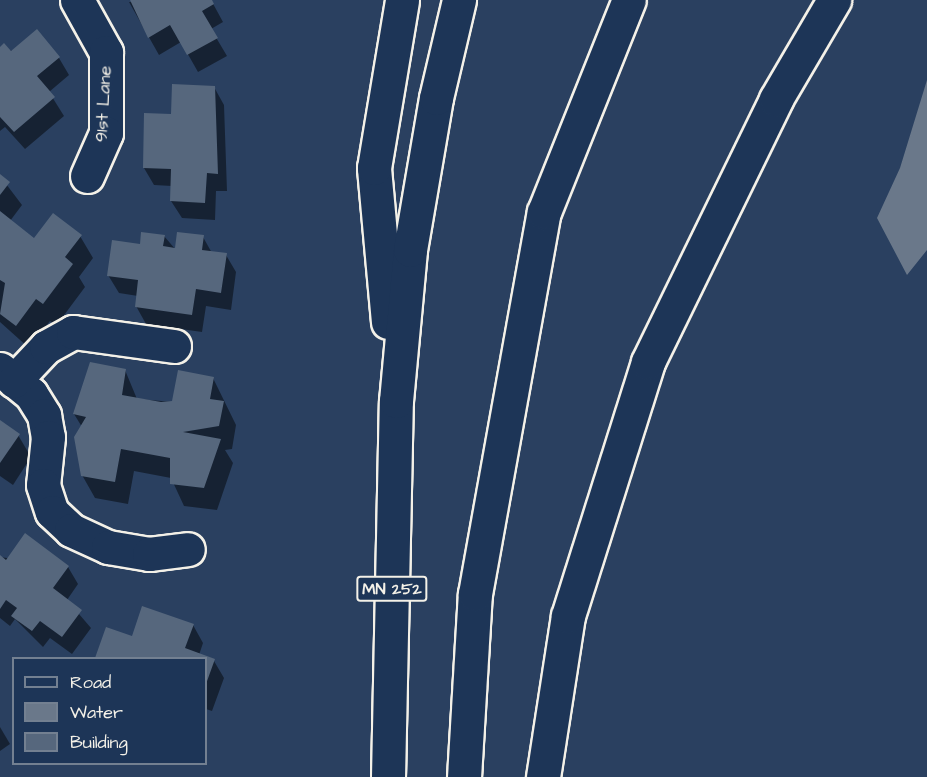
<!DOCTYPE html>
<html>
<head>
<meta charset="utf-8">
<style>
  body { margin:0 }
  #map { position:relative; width:927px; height:777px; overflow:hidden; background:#2a4060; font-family:"Architects Daughter",sans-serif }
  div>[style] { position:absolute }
  .water>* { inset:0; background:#6a788a }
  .shadow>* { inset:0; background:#0007 }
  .building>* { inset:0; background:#56677d }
  .roads { filter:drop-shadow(2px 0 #f4f1e8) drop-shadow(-2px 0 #f4f1e8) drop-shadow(0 2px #f4f1e8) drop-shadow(0 -2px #f4f1e8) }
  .minor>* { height:33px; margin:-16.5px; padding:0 16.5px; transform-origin:16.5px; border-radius:16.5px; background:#1d3557 }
  .highway>* { height:33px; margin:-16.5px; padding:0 16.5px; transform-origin:16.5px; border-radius:16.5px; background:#1d3557 }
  span { translate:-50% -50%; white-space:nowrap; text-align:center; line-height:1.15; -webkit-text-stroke:4.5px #1d3557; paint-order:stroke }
  .shield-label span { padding:2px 4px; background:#1d3557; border:2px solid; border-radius:4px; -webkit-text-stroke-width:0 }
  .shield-label { font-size:16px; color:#f4f1e8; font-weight:700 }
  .street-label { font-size:18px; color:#f4f1e8 }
  .legend { position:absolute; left:12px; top:657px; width:195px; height:108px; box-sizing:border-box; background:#1d3557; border:2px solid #738091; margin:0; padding:8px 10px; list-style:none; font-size:18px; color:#f4f1e8 }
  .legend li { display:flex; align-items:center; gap:12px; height:30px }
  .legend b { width:30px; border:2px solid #738091 }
</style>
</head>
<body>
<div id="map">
  <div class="water">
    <i style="clip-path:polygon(927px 80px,927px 250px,907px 275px,877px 218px,900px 168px)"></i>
  </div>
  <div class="shadow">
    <i style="clip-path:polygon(211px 0,223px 22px,211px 29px,227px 56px,198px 72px,181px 42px,159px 55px,129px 2px)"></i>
    <i style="clip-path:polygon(0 49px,59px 58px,69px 75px,49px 92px,64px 116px,25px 149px,5px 127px,0 131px)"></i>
    <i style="clip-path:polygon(214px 87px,224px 105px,227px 191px,216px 191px,215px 220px,182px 218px,171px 201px,172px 186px,154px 185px,144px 168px,173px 115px)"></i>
    <i style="clip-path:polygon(0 176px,22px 205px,10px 221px,34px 240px,80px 236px,93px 258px,79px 277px,85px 287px,56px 326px,50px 321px,29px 348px,0 322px)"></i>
    <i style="clip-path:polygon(164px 236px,176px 250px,203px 237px,212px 253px,226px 255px,236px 272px,231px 310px,206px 306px,202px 332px,146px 324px,136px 306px,138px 296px,119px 293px,108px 275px,141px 246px)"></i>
    <i style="clip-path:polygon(125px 370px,137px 399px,174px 402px,213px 378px,236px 425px,232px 449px,225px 450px,233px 463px,217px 510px,184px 506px,171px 478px,134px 471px,128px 504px,95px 498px,82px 475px,82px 427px,74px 414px)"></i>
    <i style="clip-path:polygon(0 422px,18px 435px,31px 457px,13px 485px,0 476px)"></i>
    <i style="clip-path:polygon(0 557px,68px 567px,78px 584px,67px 600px,91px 628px,72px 654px,50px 638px,43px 647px,15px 619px,10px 626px,0 618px)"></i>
    <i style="clip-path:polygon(193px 625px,203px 643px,199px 655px,214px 661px,224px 678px,212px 711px,206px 709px,206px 658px,96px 658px,107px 629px,133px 638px)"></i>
    <i style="clip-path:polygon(0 727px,10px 744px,0 751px)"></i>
  </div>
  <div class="building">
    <i style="clip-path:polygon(130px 0,212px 0,214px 4px,202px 11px,218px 38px,187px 55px,170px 25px,148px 38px)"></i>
    <i style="clip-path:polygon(37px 29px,60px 57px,37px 76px,55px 97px,14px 132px,0 117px,0 47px,4px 43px,11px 51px)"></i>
    <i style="clip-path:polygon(172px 84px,215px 86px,218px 174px,207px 173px,205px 203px,170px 201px,171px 169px,143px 168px,144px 113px,171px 114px)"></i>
    <i style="clip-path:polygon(0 174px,10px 182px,0 195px)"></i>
    <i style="clip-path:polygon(0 211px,34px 238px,53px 213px,82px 235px,65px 257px,73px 264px,43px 304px,36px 299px,16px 326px,0 314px,5px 283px,0 280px)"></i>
    <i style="clip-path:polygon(141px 232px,165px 235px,163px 246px,175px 248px,177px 232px,204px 235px,202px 250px,227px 253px,221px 293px,196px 289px,192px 315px,135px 307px,138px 280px,107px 276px,112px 240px,140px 244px)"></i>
    <i style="clip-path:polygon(90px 362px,126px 369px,122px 395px,161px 402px,172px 401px,178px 370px,214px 377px,210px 399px,224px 401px,219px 426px,183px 432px,221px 439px,204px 488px,170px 484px,170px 458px,121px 449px,115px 482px,81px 476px,74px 437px,86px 417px,73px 414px)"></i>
    <i style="clip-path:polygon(0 420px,20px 434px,0 463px)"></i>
    <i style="clip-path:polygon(25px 533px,69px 566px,53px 588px,82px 610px,62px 637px,40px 621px,32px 631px,11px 616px,17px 608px,6px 600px,0 609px,0 555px,6px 560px)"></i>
    <i style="clip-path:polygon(142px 606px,194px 624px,185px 648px,215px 659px,206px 684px,206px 658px,95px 658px,106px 627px,132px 636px)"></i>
  </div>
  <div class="roads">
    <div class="minor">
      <i style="left:77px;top:0;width:60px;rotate:60.9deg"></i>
      <i style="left:106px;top:52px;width:81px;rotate:90deg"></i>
      <i style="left:106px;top:133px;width:47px;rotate:113.8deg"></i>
      <i style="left:0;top:369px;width:40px;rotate:39deg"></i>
      <i style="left:31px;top:394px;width:25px;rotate:58deg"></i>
      <i style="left:44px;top:415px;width:22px;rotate:80deg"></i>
      <i style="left:48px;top:437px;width:48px;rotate:95.9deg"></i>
      <i style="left:43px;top:485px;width:28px;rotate:72deg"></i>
      <i style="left:52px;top:512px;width:26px;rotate:43deg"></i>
      <i style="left:71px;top:530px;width:41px;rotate:24.7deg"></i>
      <i style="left:108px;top:547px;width:42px;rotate:9.7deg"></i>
      <i style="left:149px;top:554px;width:39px;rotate:-7deg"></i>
      <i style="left:14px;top:381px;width:47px;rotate:-46.7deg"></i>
      <i style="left:46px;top:347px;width:31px;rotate:-29deg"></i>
      <i style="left:73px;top:332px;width:102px;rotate:7.9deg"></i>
    </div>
    <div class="highway">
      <i style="left:388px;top:322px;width:155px;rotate:-95.2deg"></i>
      <i style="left:374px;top:168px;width:170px;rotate:-80.5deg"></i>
      <i style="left:388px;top:777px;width:376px;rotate:-88.8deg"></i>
      <i style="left:396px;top:401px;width:152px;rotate:-84.7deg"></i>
      <i style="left:410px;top:250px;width:154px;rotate:-80.3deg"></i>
      <i style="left:436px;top:98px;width:101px;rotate:-76.8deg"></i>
      <i style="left:464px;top:777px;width:183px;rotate:-86.6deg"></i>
      <i style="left:475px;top:594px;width:388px;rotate:-79.8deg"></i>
      <i style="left:544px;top:212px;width:228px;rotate:-68.2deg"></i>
      <i style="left:543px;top:777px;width:163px;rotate:-81.2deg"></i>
      <i style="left:568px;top:616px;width:266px;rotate:-72.5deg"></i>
      <i style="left:648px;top:362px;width:292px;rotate:-64deg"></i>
      <i style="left:776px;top:99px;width:115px;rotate:-59.6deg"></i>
    </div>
  </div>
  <div class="shield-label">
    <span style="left:392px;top:589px">MN 252</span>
  </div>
  <div class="street-label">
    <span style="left:104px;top:104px;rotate:-87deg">91st Lane</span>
  </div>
  <ul class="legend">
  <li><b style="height:8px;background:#1d3557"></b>Road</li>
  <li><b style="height:16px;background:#6a788a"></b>Water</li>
  <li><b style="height:16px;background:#56677d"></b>Building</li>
  </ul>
</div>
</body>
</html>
